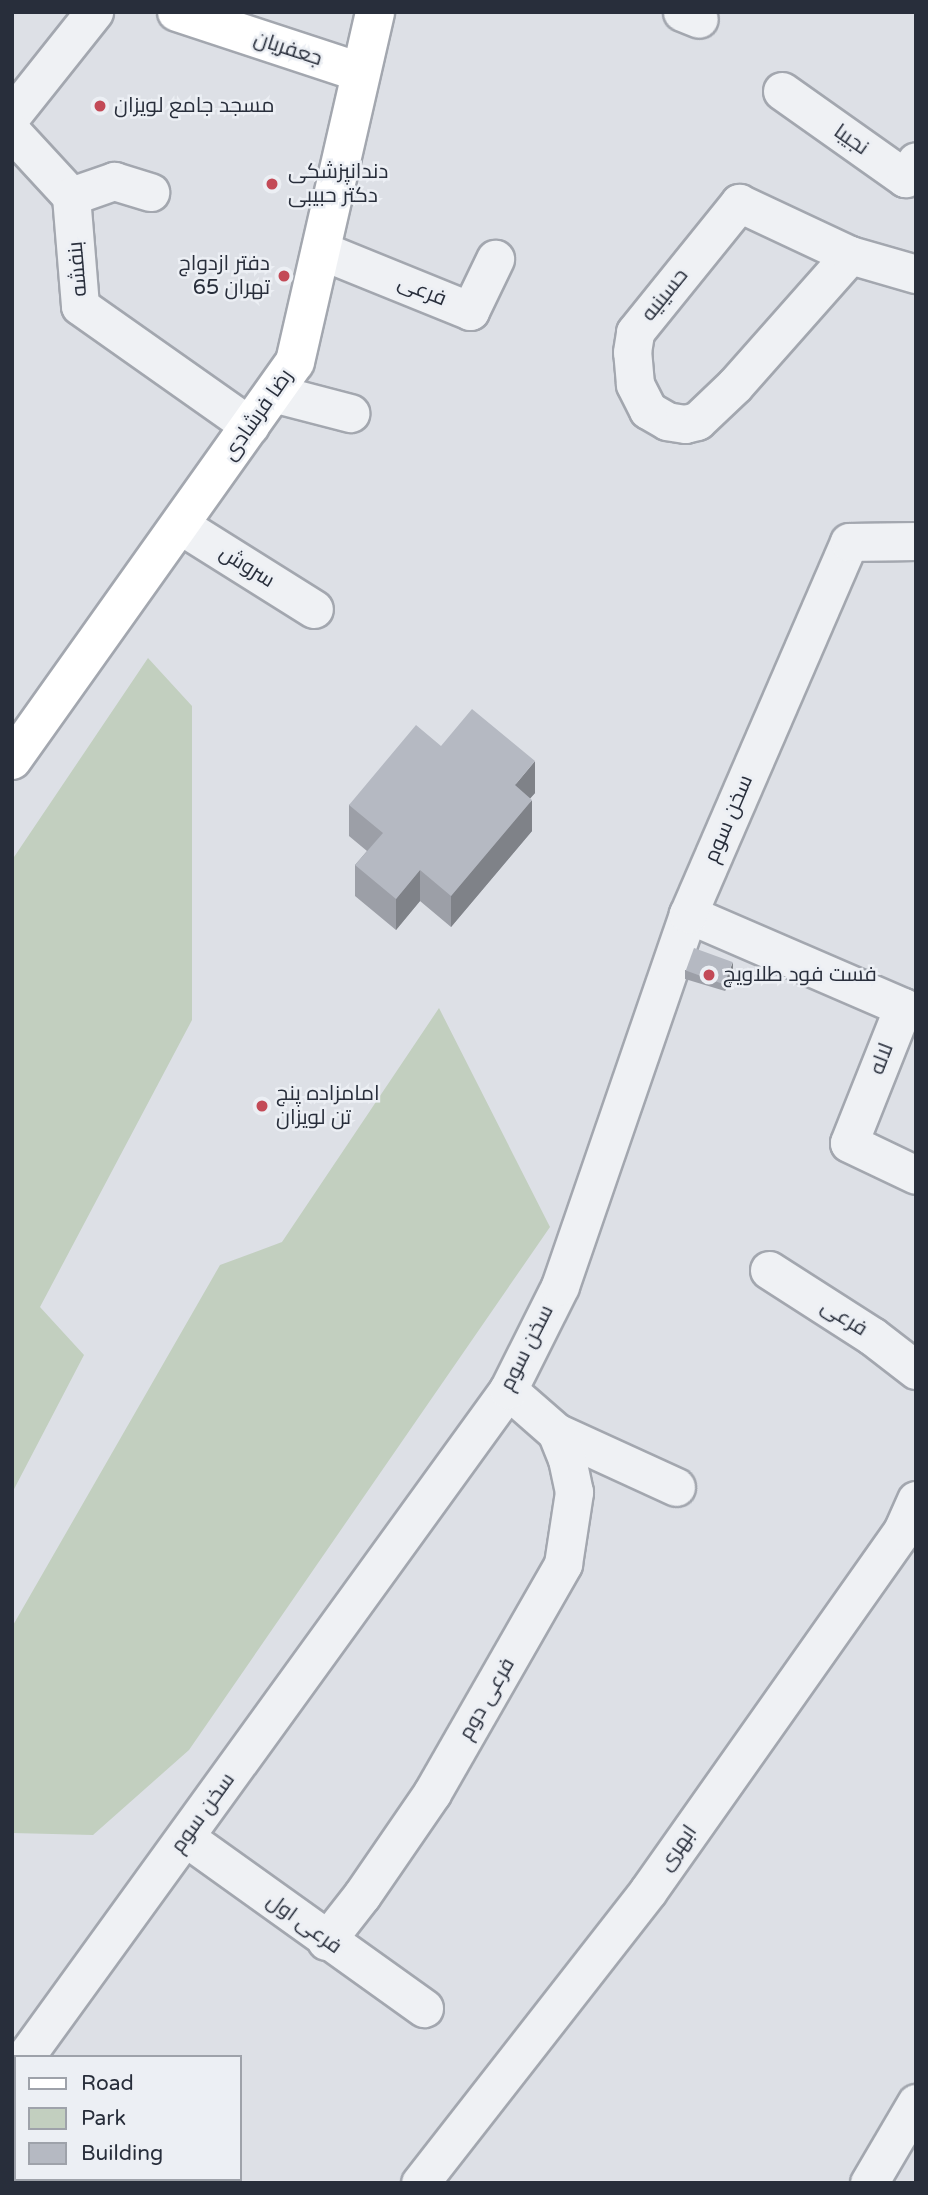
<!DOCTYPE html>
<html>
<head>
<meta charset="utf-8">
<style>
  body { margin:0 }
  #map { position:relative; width:928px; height:2195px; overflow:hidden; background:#dde0e6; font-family:"Varela Round",Cairo,sans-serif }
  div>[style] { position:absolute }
  .green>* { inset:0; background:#c2cfbf }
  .roads { filter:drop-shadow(2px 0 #a3a7af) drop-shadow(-2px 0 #a3a7af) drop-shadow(0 2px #a3a7af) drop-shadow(0 -2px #a3a7af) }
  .street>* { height:37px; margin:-18.5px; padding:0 18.5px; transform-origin:18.5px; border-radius:18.5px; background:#eff1f4 }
  .secondary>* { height:38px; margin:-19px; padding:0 19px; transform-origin:19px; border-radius:19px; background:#fff }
  .wall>* { inset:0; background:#9c9fa7 }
  .shaded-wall>* { inset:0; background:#7f8288 }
  .building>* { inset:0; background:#b5b9c2; transform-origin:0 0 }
  .dots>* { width:19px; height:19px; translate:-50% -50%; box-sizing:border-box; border:4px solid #eceff4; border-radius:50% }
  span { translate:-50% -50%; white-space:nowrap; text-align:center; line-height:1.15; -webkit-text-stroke:5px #eceff4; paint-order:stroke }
  .street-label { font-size:21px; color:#282e3b }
  .poi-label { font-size:21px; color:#282e3b }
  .left { translate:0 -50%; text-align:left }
  .right { translate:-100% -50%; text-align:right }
  .frame { position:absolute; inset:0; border:14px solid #282e3b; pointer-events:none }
  .legend { position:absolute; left:14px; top:2055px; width:228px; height:126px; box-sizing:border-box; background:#eceff4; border:2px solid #9ea2aa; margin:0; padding:9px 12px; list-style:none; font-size:21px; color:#282e3b }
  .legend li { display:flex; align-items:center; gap:14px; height:35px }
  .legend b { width:35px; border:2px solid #9ea2aa }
</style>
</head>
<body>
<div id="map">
  <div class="green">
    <i style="clip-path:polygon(148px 658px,192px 706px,192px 1020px,40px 1307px,84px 1355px,12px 1493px,12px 860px)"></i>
    <i style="clip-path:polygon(439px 1008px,550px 1227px,189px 1750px,93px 1835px,12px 1833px,12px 1627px,220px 1265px,282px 1242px)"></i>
  </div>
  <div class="roads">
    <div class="street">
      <i style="left:682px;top:12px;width:18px;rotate:22deg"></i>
      <i style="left:782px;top:91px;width:151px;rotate:35.3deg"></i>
      <i style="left:905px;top:178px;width:20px;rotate:-57deg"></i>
      <i style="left:12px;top:115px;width:132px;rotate:-51.5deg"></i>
      <i style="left:12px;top:132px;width:87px;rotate:47.3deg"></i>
      <i style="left:71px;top:196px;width:110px;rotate:85.3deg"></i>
      <i style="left:80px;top:306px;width:208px;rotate:35.2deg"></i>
      <i style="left:71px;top:196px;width:46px;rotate:-19.2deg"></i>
      <i style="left:114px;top:181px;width:38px;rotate:17deg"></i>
      <i style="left:320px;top:250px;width:162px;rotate:22.1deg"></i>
      <i style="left:470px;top:311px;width:58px;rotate:-64.3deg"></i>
      <i style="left:850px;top:255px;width:174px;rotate:131.5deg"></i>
      <i style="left:735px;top:385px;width:52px;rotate:136.5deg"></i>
      <i style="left:697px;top:421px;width:12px;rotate:166deg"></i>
      <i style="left:685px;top:424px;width:18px;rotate:-171deg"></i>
      <i style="left:667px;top:421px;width:22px;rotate:-150deg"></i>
      <i style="left:648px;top:410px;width:29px;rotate:-117deg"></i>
      <i style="left:635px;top:384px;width:32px;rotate:-95deg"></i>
      <i style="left:632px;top:352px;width:20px;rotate:-81deg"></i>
      <i style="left:635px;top:332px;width:166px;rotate:-51.1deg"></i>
      <i style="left:739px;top:203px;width:123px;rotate:25.1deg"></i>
      <i style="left:850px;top:255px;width:69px;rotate:16.1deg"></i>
      <i style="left:273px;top:393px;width:80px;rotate:14.6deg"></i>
      <i style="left:180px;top:525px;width:158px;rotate:32.1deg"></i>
      <i style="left:688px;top:914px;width:234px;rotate:23.4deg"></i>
      <i style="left:903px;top:1007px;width:146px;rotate:111.7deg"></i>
      <i style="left:849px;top:1143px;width:74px;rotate:25.5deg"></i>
      <i style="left:769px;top:1270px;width:122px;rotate:32.7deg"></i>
      <i style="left:872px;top:1336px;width:56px;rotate:37.7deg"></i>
      <i style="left:556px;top:1432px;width:132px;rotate:24.6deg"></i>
      <i style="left:185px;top:1837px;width:294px;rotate:35.6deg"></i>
      <i style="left:326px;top:1941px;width:58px;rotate:-52deg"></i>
      <i style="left:362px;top:1895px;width:124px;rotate:-55.5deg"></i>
      <i style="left:432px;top:1793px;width:264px;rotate:-60.2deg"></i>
      <i style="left:563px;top:1564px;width:73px;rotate:-81.3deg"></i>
      <i style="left:574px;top:1492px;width:34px;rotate:-102deg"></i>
      <i style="left:567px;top:1459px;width:29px;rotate:-112deg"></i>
      <i style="left:556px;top:1432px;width:64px;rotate:-138.8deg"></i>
      <i style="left:25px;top:2057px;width:824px;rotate:-54.09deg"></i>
      <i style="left:508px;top:1390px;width:116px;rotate:-63.4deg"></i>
      <i style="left:560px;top:1286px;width:393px;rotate:-71deg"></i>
      <i style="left:688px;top:914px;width:405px;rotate:-66.6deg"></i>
      <i style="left:849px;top:542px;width:67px;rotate:-0.9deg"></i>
      <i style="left:12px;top:2115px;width:4px;rotate:27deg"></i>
      <i style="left:109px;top:2179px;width:6px;rotate:39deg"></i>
      <i style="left:420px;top:2183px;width:370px;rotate:-52deg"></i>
      <i style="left:648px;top:1891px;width:441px;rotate:-54.8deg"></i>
      <i style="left:902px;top:1531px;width:34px;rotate:-66deg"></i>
      <i style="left:869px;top:2183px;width:93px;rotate:-59.6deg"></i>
    </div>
    <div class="secondary">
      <i style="left:177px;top:12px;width:192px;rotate:18.2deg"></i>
      <i style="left:12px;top:760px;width:488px;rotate:-54.6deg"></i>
      <i style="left:295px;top:362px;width:359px;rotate:-77.1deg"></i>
    </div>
  </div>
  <div class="wall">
    <i style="clip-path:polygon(441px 746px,535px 793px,530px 798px,532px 831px,451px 927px,420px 901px,396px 930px,355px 896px,355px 865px,367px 851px,349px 836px,349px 805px)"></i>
    <i style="clip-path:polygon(685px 970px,733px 971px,725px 991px,685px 979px)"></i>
  </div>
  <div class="shaded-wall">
    <i style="clip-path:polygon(535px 761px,535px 793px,515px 816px,515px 785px)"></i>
    <i style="clip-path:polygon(532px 800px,532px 831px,451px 927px,451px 896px)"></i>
    <i style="clip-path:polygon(420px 870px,420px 901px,396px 930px,396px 899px)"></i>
    <i style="clip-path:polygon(733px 962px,733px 971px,725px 991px,725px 982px)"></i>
  </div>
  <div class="building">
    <i style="clip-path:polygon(472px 709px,535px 761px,515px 785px,532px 800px,451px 896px,420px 870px,396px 899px,355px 865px,383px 833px,349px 805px,416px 725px,441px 746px)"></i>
    <i style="left:694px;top:948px;width:41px;height:24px;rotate:20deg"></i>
  </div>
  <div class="dots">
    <i style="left:100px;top:106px;background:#c34a57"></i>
    <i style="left:272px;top:184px;background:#c34a57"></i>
    <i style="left:284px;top:276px;background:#c34a57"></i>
    <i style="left:709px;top:975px;background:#c34a57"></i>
    <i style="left:262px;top:1106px;background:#c34a57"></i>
  </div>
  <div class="street-label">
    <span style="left:288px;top:49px;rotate:18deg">جعفریان</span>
    <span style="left:851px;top:140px;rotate:35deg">نجیبا</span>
    <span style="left:78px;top:269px;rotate:-95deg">بنفشه</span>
    <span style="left:422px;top:291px;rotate:22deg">فرعی</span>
    <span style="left:665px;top:295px;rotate:-51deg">حسینیه</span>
    <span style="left:258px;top:415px;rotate:-55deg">رضا فرشادی</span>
    <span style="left:247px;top:567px;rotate:32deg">سروش</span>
    <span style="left:729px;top:819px;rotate:-67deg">سخن سوم</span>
    <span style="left:882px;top:1059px;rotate:-69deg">لاله</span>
    <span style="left:844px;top:1318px;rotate:32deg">فرعی</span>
    <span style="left:527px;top:1348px;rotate:-63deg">سخن سوم</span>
    <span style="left:487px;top:1699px;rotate:-60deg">فرعی دوم</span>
    <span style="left:203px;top:1813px;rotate:-54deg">سخن سوم</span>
    <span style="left:678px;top:1848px;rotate:-55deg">ابهری</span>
    <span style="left:304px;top:1924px;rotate:36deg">فرعی اول</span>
  </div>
  <div class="poi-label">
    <span class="left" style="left:114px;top:106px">مسجد جامع لویزان</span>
    <span class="left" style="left:288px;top:184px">دندانپزشکی<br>دکتر حبیبی</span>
    <span class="right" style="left:270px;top:276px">دفتر ازدواج<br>65 تهران</span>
    <span class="left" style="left:723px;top:975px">فست فود طلاویچ</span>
    <span class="left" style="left:276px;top:1106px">امامزاده پنج<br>تن لویزان</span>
  </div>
  <div class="frame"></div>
  <ul class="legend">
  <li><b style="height:9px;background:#fff"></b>Road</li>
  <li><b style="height:19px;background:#c2cfbf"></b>Park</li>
  <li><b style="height:19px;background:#b5b9c2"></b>Building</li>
  </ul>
</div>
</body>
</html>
